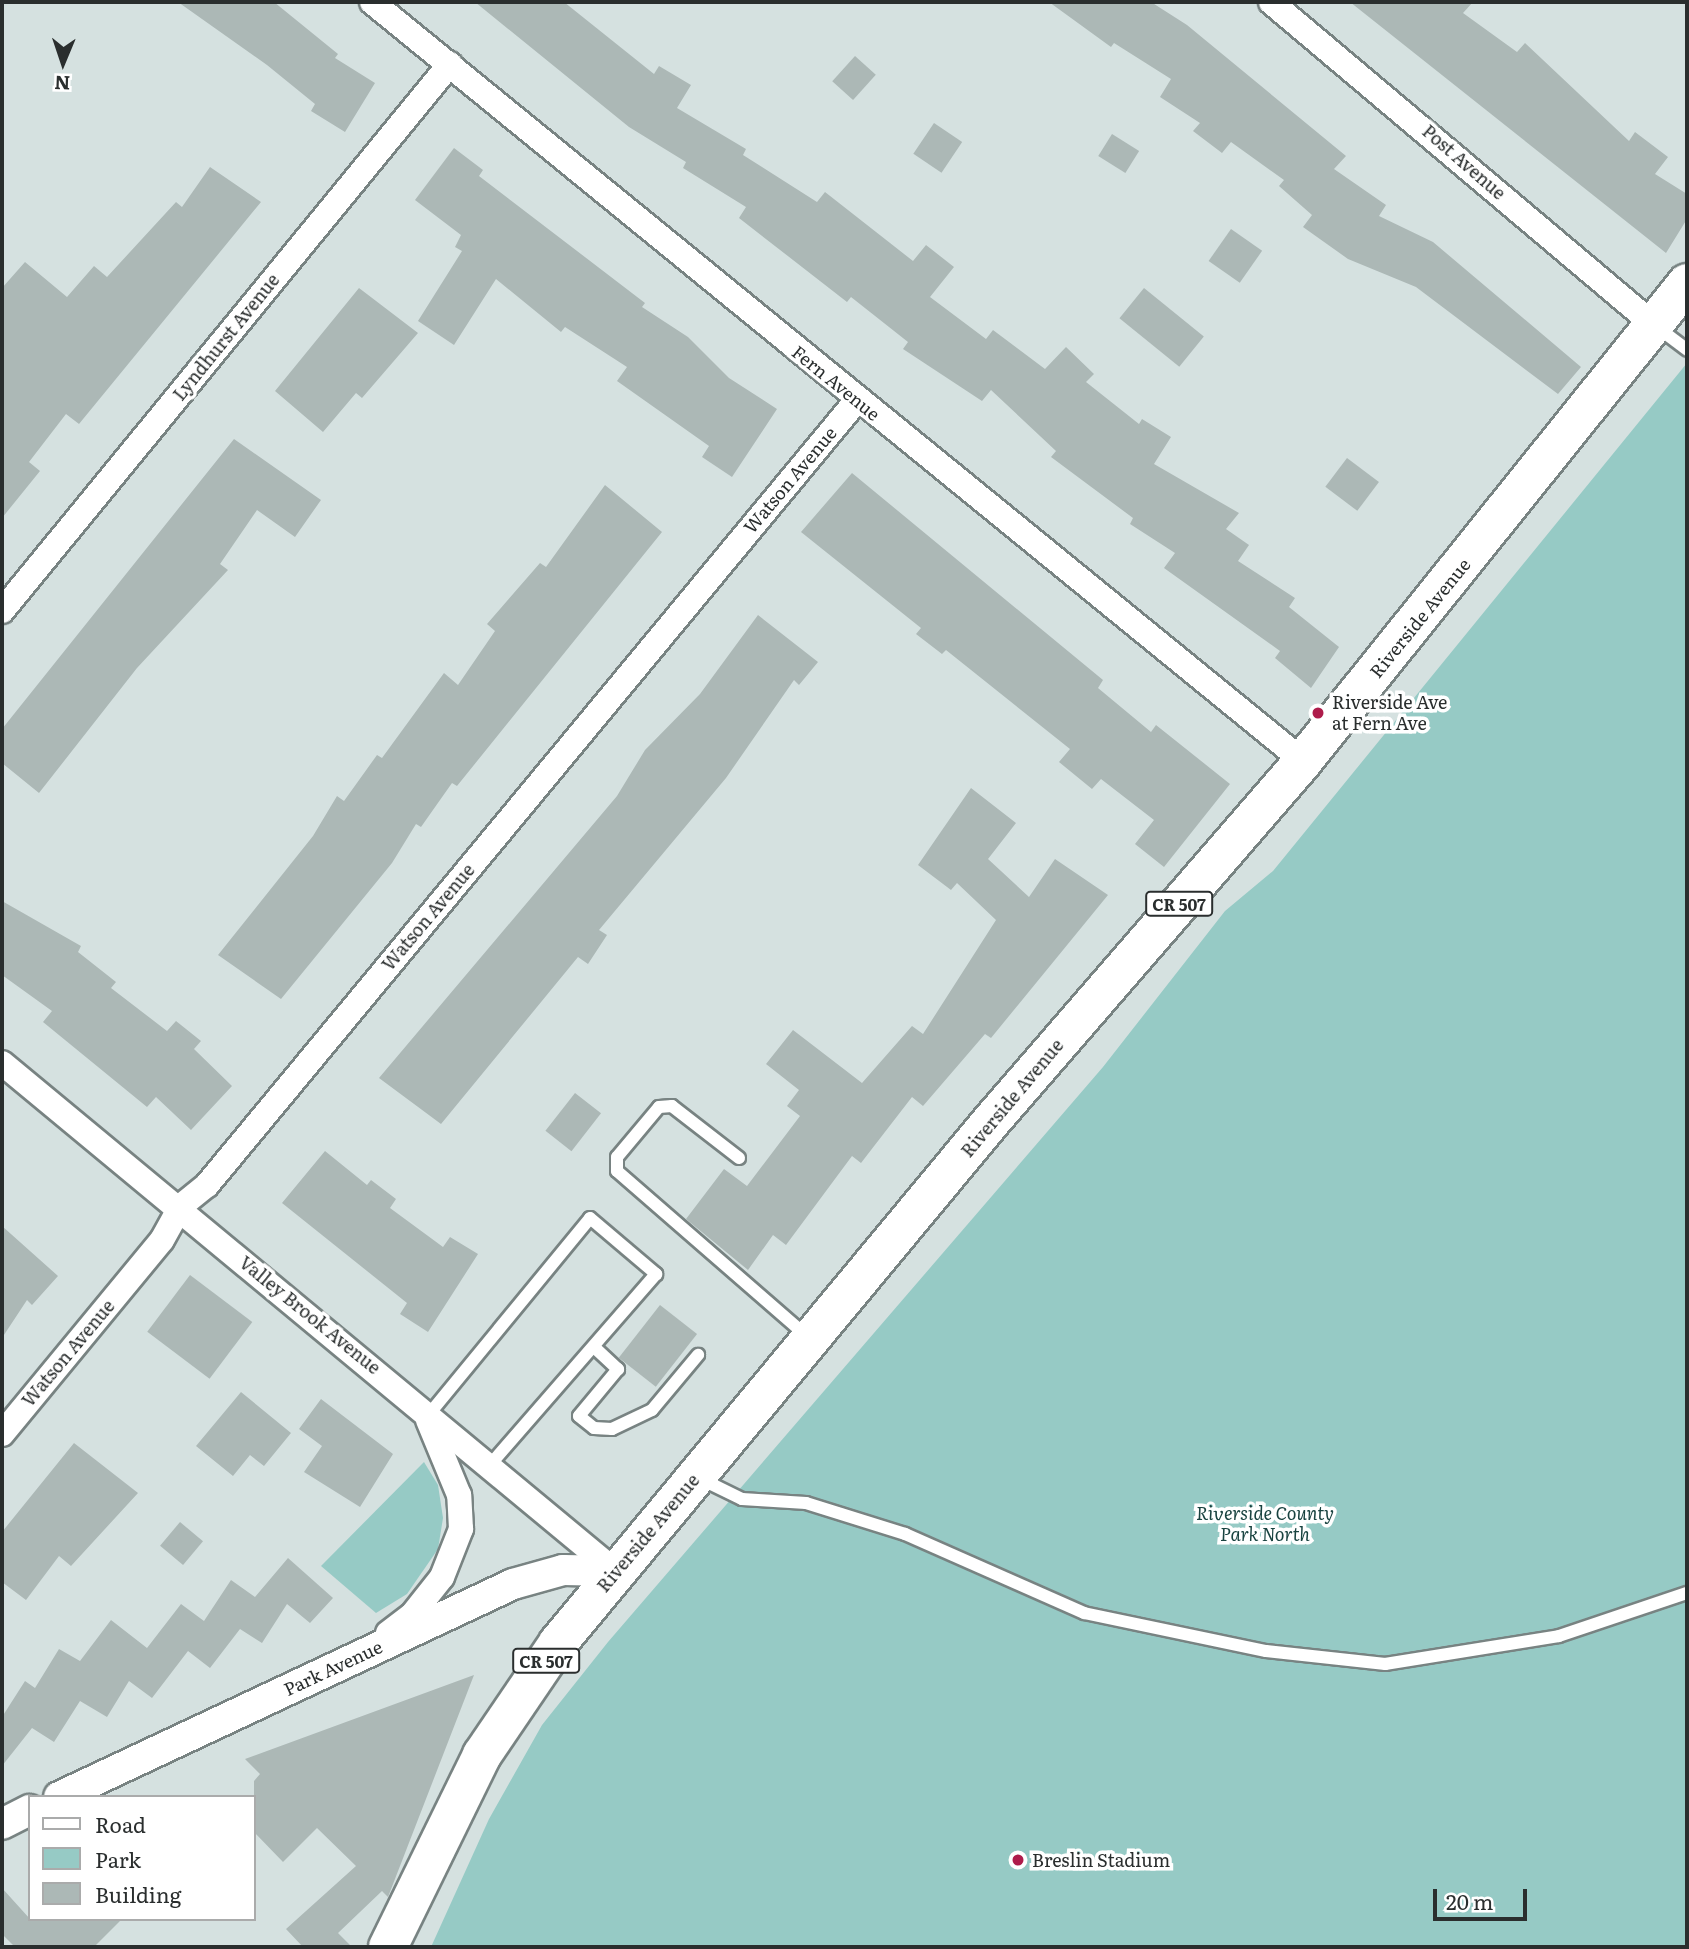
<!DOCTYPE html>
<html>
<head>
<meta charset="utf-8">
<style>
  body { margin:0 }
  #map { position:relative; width:1689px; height:1949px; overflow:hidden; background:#d5e1e0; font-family:Literata,serif }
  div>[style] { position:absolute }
  .green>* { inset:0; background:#96cac5 }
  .building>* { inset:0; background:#acb8b6; transform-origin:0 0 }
  .roads { filter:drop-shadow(2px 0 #788382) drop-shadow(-2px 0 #788382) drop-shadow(0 2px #788382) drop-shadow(0 -2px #788382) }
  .service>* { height:12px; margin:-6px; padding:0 6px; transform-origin:6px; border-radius:6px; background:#fff }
  .minor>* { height:24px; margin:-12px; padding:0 12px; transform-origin:12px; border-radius:12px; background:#fff }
  .tertiary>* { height:30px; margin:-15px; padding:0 15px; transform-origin:15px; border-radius:15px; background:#fff }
  .primary>* { height:38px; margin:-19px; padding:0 19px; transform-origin:19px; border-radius:19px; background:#fff }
  .dots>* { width:19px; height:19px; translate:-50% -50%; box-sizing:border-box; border:4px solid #fff; border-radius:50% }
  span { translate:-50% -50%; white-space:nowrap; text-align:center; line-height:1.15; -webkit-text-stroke:7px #fff; paint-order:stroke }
  .shield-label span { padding:2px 5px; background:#fff; border:2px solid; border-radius:5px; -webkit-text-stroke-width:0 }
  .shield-label { font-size:16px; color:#2a2e2e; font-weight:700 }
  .street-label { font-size:18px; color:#2a2e2e }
  .poi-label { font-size:18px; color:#2a2e2e }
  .left { translate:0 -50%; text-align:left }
  .park-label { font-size:18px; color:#194340; font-style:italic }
  .frame { position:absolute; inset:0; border:4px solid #2a2e2e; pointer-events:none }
  .legend { position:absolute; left:28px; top:1795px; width:228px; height:126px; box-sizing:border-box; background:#fff; border:2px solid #aaabab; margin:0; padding:9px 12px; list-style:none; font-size:21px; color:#2a2e2e }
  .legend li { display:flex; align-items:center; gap:14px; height:35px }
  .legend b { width:35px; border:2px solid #aaabab }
  .north { position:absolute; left:28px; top:28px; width:70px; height:70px; -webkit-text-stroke:5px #fff; paint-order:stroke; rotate:182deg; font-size:19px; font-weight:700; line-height:28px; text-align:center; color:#2a2e2e }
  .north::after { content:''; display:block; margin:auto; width:24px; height:32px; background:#2a2e2e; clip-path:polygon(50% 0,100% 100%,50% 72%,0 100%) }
  .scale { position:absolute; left:1433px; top:1889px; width:94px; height:32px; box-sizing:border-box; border:4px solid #2a2e2e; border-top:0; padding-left:9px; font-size:21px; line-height:24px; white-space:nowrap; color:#2a2e2e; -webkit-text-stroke:5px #fff; paint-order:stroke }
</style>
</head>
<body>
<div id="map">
  <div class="green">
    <i style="clip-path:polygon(1687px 363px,1687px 1947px,431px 1947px,489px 1819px,542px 1725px,608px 1642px,1103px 1067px,1225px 911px,1273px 871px)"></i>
    <i style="clip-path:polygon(424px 1462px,438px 1485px,443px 1518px,438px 1549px,407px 1594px,376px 1613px,321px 1566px)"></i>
  </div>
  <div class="building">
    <i style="clip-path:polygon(178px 2px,274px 2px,338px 54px,335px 58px,375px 83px,345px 132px,311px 111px,315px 104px,267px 65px)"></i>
    <i style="clip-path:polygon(475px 2px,564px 2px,654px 74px,659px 66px,691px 85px,677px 108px,746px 149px,743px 155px,817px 202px,825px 192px,913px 261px,926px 245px,954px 267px,930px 297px,986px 339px,993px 330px,1045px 369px,1066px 347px,1094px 374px,1086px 382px,1139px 424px,1142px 419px,1171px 437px,1154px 464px,1239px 513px,1226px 529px,1249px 545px,1238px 561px,1295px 598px,1289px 607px,1339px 647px,1311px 688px,1275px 658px,1280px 651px,1164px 568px,1175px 553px,1130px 524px,1133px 518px,1051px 457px,1056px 451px,991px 390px,982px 401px,903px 349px,908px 342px,851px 297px,847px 302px,739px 218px,746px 207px,683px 168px,686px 162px,629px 127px)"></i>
    <i style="clip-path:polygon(1049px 2px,1151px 2px,1187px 25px,1346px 156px,1334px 169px,1386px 205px,1379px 216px,1433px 242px,1581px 367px,1558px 394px,1416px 287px,1348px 259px,1303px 227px,1312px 215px,1279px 186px,1284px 180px,1231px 142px,1222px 153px,1193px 131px,1200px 123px,1160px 97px,1171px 79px,1114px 43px,1111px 47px)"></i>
    <i style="clip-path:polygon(1350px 2px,1473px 2px,1463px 13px,1517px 52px,1525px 43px,1629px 141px,1635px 132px,1668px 157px,1655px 174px,1687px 194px,1687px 219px,1666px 253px)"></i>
    <i style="left:855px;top:56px;width:28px;height:34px;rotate:42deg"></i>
    <i style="left:934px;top:123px;width:34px;height:37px;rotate:34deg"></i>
    <i style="left:1112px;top:134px;width:32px;height:26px;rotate:32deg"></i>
    <i style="clip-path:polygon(454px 148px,483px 170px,479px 176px,645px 303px,642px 307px,688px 337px,729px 378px,777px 409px,732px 477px,702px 457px,709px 446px,617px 381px,627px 367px,565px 327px,561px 332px,496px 279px,454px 345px,418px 321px,462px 251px,455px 247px,461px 235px,415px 200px)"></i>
    <i style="clip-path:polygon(210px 167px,261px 202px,79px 424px,66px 414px,29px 462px,40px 471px,2px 518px,2px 288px,25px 262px,67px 297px,94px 266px,107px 277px,176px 202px,182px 207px)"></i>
    <i style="left:1231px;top:229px;width:38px;height:39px;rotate:35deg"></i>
    <i style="clip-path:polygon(359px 288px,418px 333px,362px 398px,356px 393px,323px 432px,275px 391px)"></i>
    <i style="left:1144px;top:288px;width:77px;height:39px;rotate:39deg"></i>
    <i style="clip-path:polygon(234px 439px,321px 500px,295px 537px,257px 510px,220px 564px,228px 570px,137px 668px,39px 793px,2px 763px,2px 729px)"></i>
    <i style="left:1347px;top:458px;width:40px;height:36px;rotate:37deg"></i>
    <i style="clip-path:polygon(852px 473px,1103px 680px,1098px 688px,1151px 732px,1156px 725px,1230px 784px,1164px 867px,1135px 844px,1154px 820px,1101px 779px,1092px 789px,1059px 762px,1070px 749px,946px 650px,942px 654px,916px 634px,921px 628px,801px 532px)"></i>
    <i style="clip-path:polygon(605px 485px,662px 532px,457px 786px,452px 783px,421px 827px,416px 824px,392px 863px,281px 999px,218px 955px,313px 836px,337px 796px,344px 801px,377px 755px,382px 758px,444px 673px,458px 685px,495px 631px,487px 624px,540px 563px,546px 567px)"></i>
    <i style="clip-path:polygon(758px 615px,818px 662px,799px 685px,794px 680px,726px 778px,599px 930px,607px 935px,588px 964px,578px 957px,441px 1124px,379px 1078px,617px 796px,645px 750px,700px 694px)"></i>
    <i style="clip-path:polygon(971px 788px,1016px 823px,988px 859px,1029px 897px,1055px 859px,1108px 895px,991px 1038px,985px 1034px,923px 1106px,912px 1097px,861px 1163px,852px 1156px,786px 1245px,773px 1235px,748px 1270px,686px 1219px,724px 1169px,747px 1186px,800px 1116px,787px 1106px,799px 1090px,766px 1064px,793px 1030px,862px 1083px,912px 1026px,923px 1034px,996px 920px,957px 883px,951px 890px,918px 865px)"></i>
    <i style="clip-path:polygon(2px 901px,81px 946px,78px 952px,116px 982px,111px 988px,167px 1031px,176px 1021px,201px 1041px,194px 1049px,232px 1086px,191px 1130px,156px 1097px,147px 1107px,43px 1022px,52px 1011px,2px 975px)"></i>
    <i style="left:575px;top:1093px;width:33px;height:48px;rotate:38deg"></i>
    <i style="clip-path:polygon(325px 1151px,367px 1185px,371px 1180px,396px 1199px,390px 1208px,443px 1247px,450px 1237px,478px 1254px,428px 1332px,400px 1314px,407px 1303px,282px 1203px)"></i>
    <i style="clip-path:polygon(2px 1226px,58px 1276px,32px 1305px,27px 1300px,2px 1338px)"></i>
    <i style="left:190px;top:1275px;width:78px;height:71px;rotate:37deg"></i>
    <i style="left:660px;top:1305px;width:47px;height:67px;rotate:38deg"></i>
    <i style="clip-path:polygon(241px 1392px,291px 1433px,264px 1466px,250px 1455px,233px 1476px,196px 1446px)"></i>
    <i style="clip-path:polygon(321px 1399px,393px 1454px,360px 1507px,304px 1472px,322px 1446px,299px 1429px)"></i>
    <i style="clip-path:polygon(74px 1443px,138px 1493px,71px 1566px,59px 1556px,26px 1600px,2px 1582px,2px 1532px)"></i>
    <i style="left:180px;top:1522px;width:30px;height:31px;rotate:40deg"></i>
    <i style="clip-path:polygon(288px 1558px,333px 1598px,310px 1623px,287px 1604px,262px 1643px,240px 1629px,210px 1668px,188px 1651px,152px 1698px,129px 1681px,107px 1717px,80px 1701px,54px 1742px,32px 1728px,2px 1766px,2px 1717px,25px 1681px,35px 1688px,59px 1649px,80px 1661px,111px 1620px,147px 1648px,181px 1604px,204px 1621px,231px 1580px,255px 1597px)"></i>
    <i style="clip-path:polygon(474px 1675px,388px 1897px,382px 1891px,338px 1933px,352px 1947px,303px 1947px,286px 1929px,356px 1866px,317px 1828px,283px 1862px,254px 1832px,254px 1781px,260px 1774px,245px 1759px)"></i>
    <i style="clip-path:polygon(2px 1888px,30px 1919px,122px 1919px,94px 1947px,15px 1947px,2px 1934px)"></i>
  </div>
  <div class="roads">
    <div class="service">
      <i style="left:1657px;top:327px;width:38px;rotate:37deg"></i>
      <i style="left:739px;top:1158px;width:85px;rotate:-142.2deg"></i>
      <i style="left:672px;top:1106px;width:13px;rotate:176deg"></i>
      <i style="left:659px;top:1107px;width:65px;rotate:130deg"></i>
      <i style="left:617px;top:1157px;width:14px;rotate:90deg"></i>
      <i style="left:617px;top:1171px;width:253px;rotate:41deg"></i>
      <i style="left:594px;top:1347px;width:33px;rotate:43deg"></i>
      <i style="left:618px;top:1369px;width:61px;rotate:129.7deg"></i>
      <i style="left:579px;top:1416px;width:19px;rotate:39deg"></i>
      <i style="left:594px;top:1428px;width:18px;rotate:3deg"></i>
      <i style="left:612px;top:1429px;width:44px;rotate:-25.4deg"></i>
      <i style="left:652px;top:1410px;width:72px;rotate:-50.1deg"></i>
      <i style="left:430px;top:1413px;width:252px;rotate:-50.6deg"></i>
      <i style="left:590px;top:1218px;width:87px;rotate:40.3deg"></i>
      <i style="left:656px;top:1274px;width:252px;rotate:131deg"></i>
      <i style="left:699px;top:1478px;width:48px;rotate:26deg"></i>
      <i style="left:742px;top:1499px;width:64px;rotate:3.6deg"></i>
      <i style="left:806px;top:1503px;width:104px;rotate:17.4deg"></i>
      <i style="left:905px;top:1534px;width:196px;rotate:23.8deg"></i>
      <i style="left:1084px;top:1613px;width:186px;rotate:11.8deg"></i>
      <i style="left:1266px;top:1651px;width:120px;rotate:6.2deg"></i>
      <i style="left:1385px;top:1664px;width:176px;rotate:-9.1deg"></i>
      <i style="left:1559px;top:1636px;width:135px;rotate:-18.6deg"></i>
    </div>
    <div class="minor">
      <i style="left:372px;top:2px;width:1201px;rotate:39.19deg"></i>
      <i style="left:1271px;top:2px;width:501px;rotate:40.14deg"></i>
      <i style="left:2px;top:611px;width:707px;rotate:-50.68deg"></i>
      <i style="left:2px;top:1063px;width:796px;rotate:39.65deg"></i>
      <i style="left:2px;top:1434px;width:251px;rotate:-50.5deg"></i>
      <i style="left:162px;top:1240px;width:39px;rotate:-61deg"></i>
      <i style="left:181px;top:1206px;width:33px;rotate:-39deg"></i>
      <i style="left:207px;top:1185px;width:1019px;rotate:-50.37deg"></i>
      <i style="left:388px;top:1633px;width:30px;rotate:-37deg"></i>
      <i style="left:412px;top:1615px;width:48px;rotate:-51.7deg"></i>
      <i style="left:442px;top:1577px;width:52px;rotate:-68.4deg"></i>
      <i style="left:461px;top:1529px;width:34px;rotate:-93deg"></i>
      <i style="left:459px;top:1495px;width:81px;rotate:-112.5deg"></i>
    </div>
    <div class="tertiary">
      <i style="left:59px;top:1797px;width:501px;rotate:-25.13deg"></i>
      <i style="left:513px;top:1584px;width:52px;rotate:-15.6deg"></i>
      <i style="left:563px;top:1570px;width:52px;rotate:1.1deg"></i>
      <i style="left:2px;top:1824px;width:31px;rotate:-27deg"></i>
    </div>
    <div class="primary">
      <i style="left:388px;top:1947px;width:214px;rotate:-63.9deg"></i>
      <i style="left:482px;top:1755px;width:135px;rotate:-55.8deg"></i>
      <i style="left:558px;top:1643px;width:673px;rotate:-50.3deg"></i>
      <i style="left:988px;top:1125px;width:481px;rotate:-49.1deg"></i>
      <i style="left:1303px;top:761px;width:613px;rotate:-51.22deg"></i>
    </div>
  </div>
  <div class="dots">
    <i style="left:1318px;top:713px;background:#ae1c4b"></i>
    <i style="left:1018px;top:1860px;background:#ae1c4b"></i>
  </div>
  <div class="shield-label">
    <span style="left:1179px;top:904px">CR 507</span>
    <span style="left:546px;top:1661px">CR 507</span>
  </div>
  <div class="street-label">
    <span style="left:1464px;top:162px;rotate:41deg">Post Avenue</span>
    <span style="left:226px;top:337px;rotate:-51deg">Lyndhurst Avenue</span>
    <span style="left:836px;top:383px;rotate:39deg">Fern Avenue</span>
    <span style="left:790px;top:480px;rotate:-50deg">Watson Avenue</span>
    <span style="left:1420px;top:618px;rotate:-51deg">Riverside Avenue</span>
    <span style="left:428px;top:917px;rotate:-50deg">Watson Avenue</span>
    <span style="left:1012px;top:1098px;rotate:-50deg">Riverside Avenue</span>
    <span style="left:310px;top:1315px;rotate:39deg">Valley Brook Avenue</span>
    <span style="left:68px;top:1353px;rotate:-50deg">Watson Avenue</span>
    <span style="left:648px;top:1533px;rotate:-50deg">Riverside Avenue</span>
    <span style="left:333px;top:1668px;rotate:-25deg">Park Avenue</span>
  </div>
  <div class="poi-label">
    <span class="left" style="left:1332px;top:713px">Riverside Ave<br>at Fern Ave</span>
    <span class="left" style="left:1032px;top:1860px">Breslin Stadium</span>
  </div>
  <div class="park-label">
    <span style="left:1265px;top:1524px">Riverside County<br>Park North</span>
  </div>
  <div class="frame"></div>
  <ul class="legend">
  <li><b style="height:9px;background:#fff"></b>Road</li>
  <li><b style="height:19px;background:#96cac5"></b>Park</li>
  <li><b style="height:19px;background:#acb8b6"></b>Building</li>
  </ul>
  <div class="north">N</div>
  <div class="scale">20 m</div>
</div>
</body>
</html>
